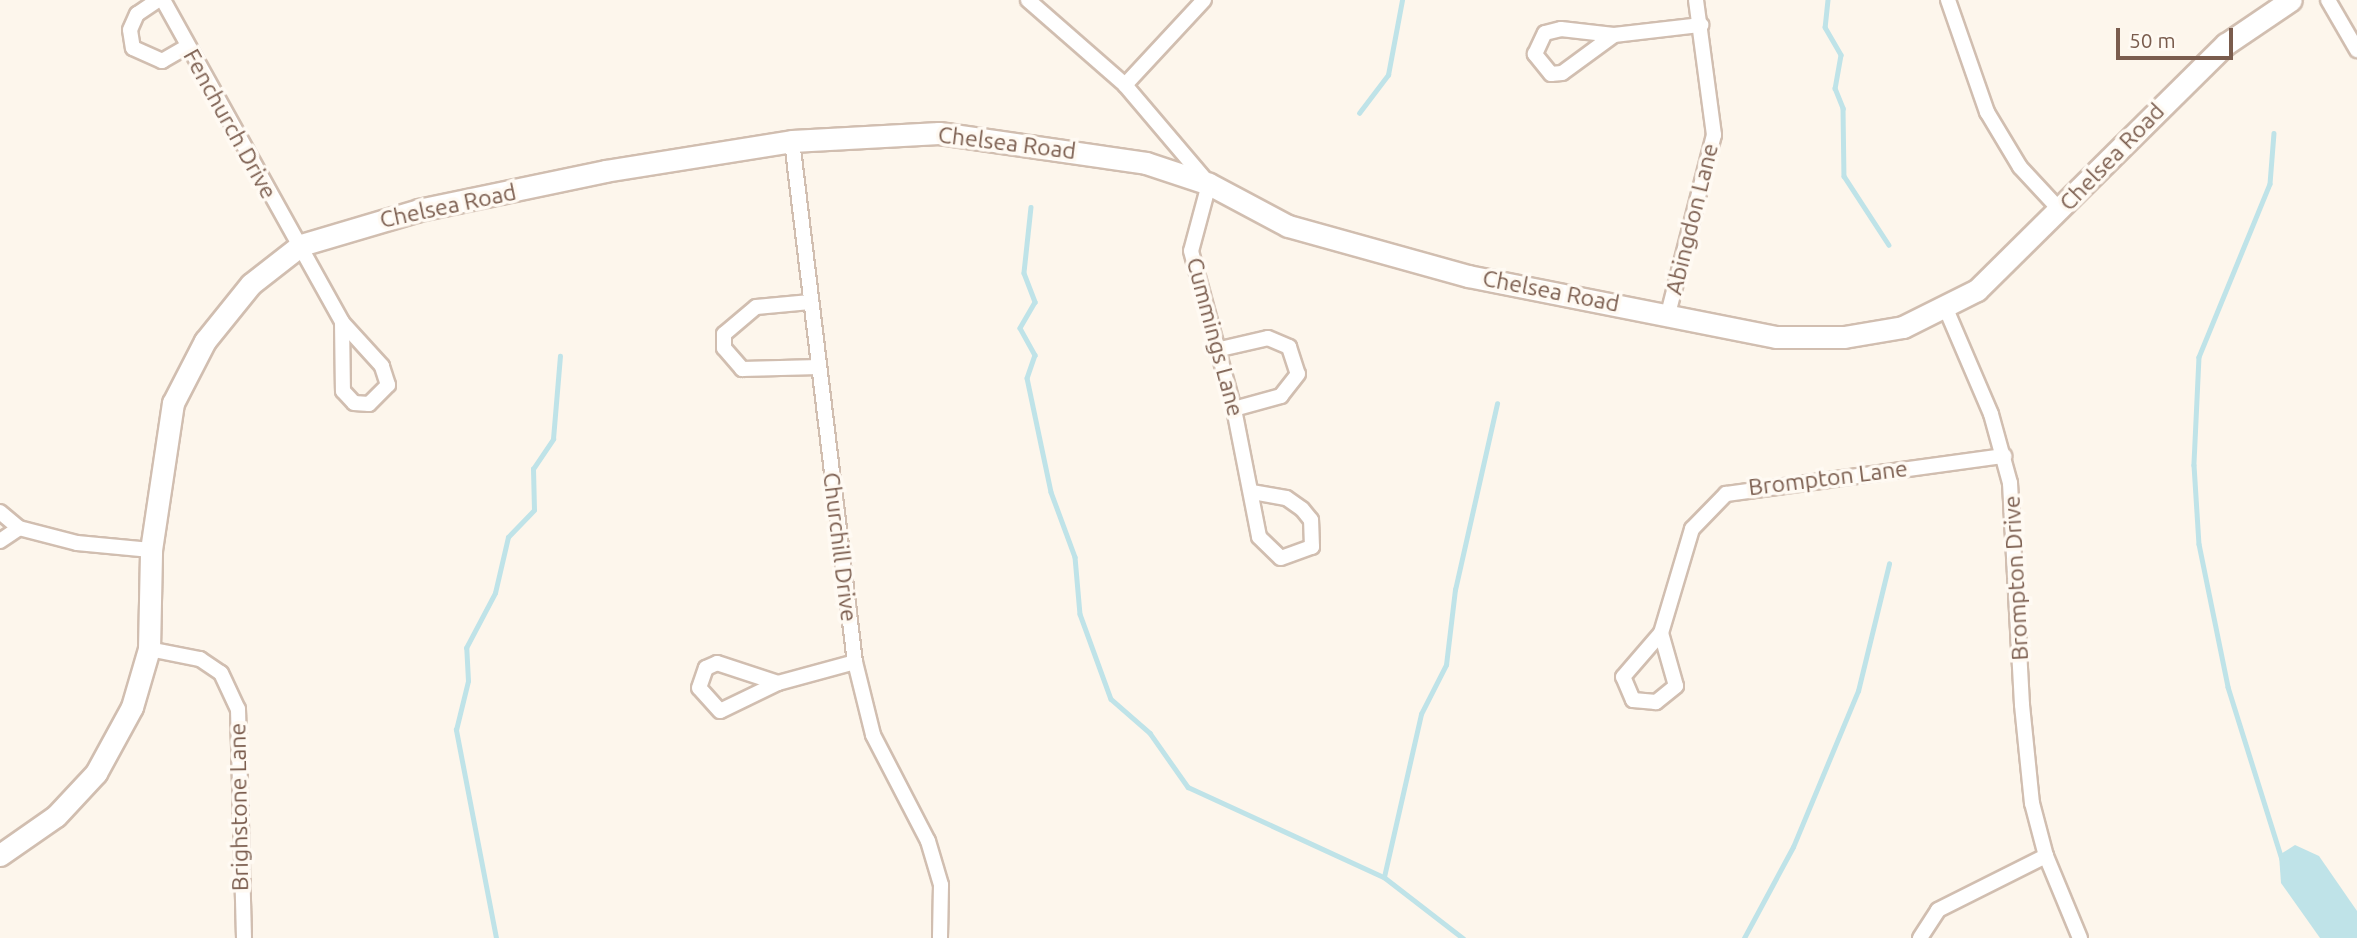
<!DOCTYPE html>
<html>
<head>
<meta charset="utf-8">
<style>
  body { margin:0 }
  #map { position:relative; width:2357px; height:938px; overflow:hidden; background:#fdf6ec; font-family:Ubuntu,sans-serif }
  div>[style] { position:absolute }
  .water>* { inset:0; background:#bfe3e8 }
  .stream>* { height:4.5px; margin:-2.25px; padding:0 2.25px; transform-origin:2.25px; border-radius:2.25px; background:#bfe3e8 }
  .roads { filter:drop-shadow(2px 0 #d1beb0) drop-shadow(-2px 0 #d1beb0) drop-shadow(0 2px #d1beb0) drop-shadow(0 -2px #d1beb0) }
  .street>* { height:14px; margin:-7px; padding:0 7px; transform-origin:7px; border-radius:7px; background:#fff }
  .secondary>* { height:21px; margin:-10.5px; padding:0 10.5px; transform-origin:10.5px; border-radius:10.5px; background:#fff }
  span { translate:-50% -50%; white-space:nowrap; text-align:center; line-height:1.15; -webkit-text-stroke:7px #fffaf3; paint-order:stroke }
  .street-label { font-size:23px; color:#7a5c4d }
  .scale { position:absolute; left:2116px; top:28px; width:117px; height:32px; box-sizing:border-box; border:4px solid #7a5c4d; border-top:0; padding-left:9px; font-size:21px; line-height:24px; white-space:nowrap; color:#7a5c4d; -webkit-text-stroke:5px #fffaf3; paint-order:stroke }
</style>
</head>
<body>
<div id="map">
  <div class="water">
    <i style="clip-path:polygon(2295px 845px,2319px 856px,2357px 911px,2357px 938px,2320px 938px,2281px 883px,2279px 855px)"></i>
  </div>
  <div class="stream">
    <i style="left:1828px;top:0;width:27px;rotate:96deg"></i>
    <i style="left:1825px;top:27px;width:32px;rotate:60deg"></i>
    <i style="left:1841px;top:55px;width:34px;rotate:100deg"></i>
    <i style="left:1835px;top:88px;width:22px;rotate:68deg"></i>
    <i style="left:1843px;top:108px;width:68px;rotate:89.2deg"></i>
    <i style="left:1844px;top:176px;width:82px;rotate:56.9deg"></i>
    <i style="left:1359px;top:113px;width:48px;rotate:-52.7deg"></i>
    <i style="left:1388px;top:75px;width:76px;rotate:-79.4deg"></i>
    <i style="left:2274px;top:133px;width:51px;rotate:94.5deg"></i>
    <i style="left:2270px;top:184px;width:187px;rotate:112.3deg"></i>
    <i style="left:2199px;top:357px;width:108px;rotate:92.7deg"></i>
    <i style="left:2194px;top:465px;width:79px;rotate:86.4deg"></i>
    <i style="left:2199px;top:544px;width:146px;rotate:78.5deg"></i>
    <i style="left:2228px;top:687px;width:180px;rotate:72.6deg"></i>
    <i style="left:1031px;top:207px;width:66px;rotate:96.1deg"></i>
    <i style="left:1024px;top:273px;width:31px;rotate:69deg"></i>
    <i style="left:1035px;top:302px;width:30px;rotate:120deg"></i>
    <i style="left:1020px;top:328px;width:31px;rotate:61deg"></i>
    <i style="left:1035px;top:355px;width:24px;rotate:109deg"></i>
    <i style="left:1027px;top:378px;width:116px;rotate:78.1deg"></i>
    <i style="left:1051px;top:492px;width:69px;rotate:69.7deg"></i>
    <i style="left:1075px;top:557px;width:57px;rotate:85deg"></i>
    <i style="left:1080px;top:614px;width:90px;rotate:70deg"></i>
    <i style="left:1111px;top:699px;width:52px;rotate:41.1deg"></i>
    <i style="left:1150px;top:733px;width:66px;rotate:54.9deg"></i>
    <i style="left:1188px;top:787px;width:216px;rotate:24.7deg"></i>
    <i style="left:1384px;top:877px;width:100px;rotate:37.7deg"></i>
    <i style="left:1384px;top:877px;width:167px;rotate:-77.2deg"></i>
    <i style="left:1421px;top:714px;width:55px;rotate:-63deg"></i>
    <i style="left:1446px;top:665px;width:76px;rotate:-83.2deg"></i>
    <i style="left:1455px;top:590px;width:191px;rotate:-77.3deg"></i>
    <i style="left:496px;top:938px;width:212px;rotate:-100.9deg"></i>
    <i style="left:456px;top:730px;width:50px;rotate:-76.2deg"></i>
    <i style="left:468px;top:681px;width:33px;rotate:-93deg"></i>
    <i style="left:466px;top:648px;width:62px;rotate:-62.2deg"></i>
    <i style="left:495px;top:593px;width:57px;rotate:-76.9deg"></i>
    <i style="left:508px;top:537px;width:37px;rotate:-46deg"></i>
    <i style="left:534px;top:510px;width:41px;rotate:-91.4deg"></i>
    <i style="left:533px;top:469px;width:36px;rotate:-56deg"></i>
    <i style="left:553px;top:439px;width:83px;rotate:-85.2deg"></i>
    <i style="left:1744px;top:938px;width:103px;rotate:-61.7deg"></i>
    <i style="left:1793px;top:847px;width:169px;rotate:-67.4deg"></i>
    <i style="left:1858px;top:691px;width:131px;rotate:-76.3deg"></i>
  </div>
  <div class="roads">
    <div class="street">
      <i style="left:158px;top:0;width:25px;rotate:146deg"></i>
      <i style="left:137px;top:14px;width:17px;rotate:114deg"></i>
      <i style="left:130px;top:30px;width:18px;rotate:81deg"></i>
      <i style="left:133px;top:48px;width:32px;rotate:24deg"></i>
      <i style="left:162px;top:61px;width:28px;rotate:-30deg"></i>
      <i style="left:163px;top:0;width:368px;rotate:60.9deg"></i>
      <i style="left:342px;top:322px;width:69px;rotate:89.2deg"></i>
      <i style="left:343px;top:391px;width:16px;rotate:47deg"></i>
      <i style="left:354px;top:403px;width:15px;rotate:4deg"></i>
      <i style="left:369px;top:404px;width:27px;rotate:-45deg"></i>
      <i style="left:388px;top:385px;width:20px;rotate:-108deg"></i>
      <i style="left:382px;top:366px;width:59px;rotate:-132.3deg"></i>
      <i style="left:1028px;top:0;width:129px;rotate:41.2deg"></i>
      <i style="left:1125px;top:85px;width:130px;rotate:49.7deg"></i>
      <i style="left:1209px;top:184px;width:69px;rotate:105deg"></i>
      <i style="left:1191px;top:251px;width:164px;rotate:74.8deg"></i>
      <i style="left:1234px;top:409px;width:130px;rotate:78.9deg"></i>
      <i style="left:1259px;top:537px;width:30px;rotate:44deg"></i>
      <i style="left:1281px;top:558px;width:33px;rotate:-20deg"></i>
      <i style="left:1312px;top:547px;width:27px;rotate:-92deg"></i>
      <i style="left:1311px;top:520px;width:14px;rotate:-129deg"></i>
      <i style="left:1302px;top:509px;width:19px;rotate:-145deg"></i>
      <i style="left:1286px;top:498px;width:35px;rotate:-170deg"></i>
      <i style="left:1948px;top:0;width:119px;rotate:70.8deg"></i>
      <i style="left:1987px;top:112px;width:64px;rotate:59deg"></i>
      <i style="left:2020px;top:167px;width:59px;rotate:47.1deg"></i>
      <i style="left:2328px;top:0;width:58px;rotate:59.9deg"></i>
      <i style="left:1614px;top:35px;width:64px;rotate:143.8deg"></i>
      <i style="left:1562px;top:73px;width:11px;rotate:175deg"></i>
      <i style="left:1551px;top:74px;width:26px;rotate:-129deg"></i>
      <i style="left:1535px;top:54px;width:23px;rotate:-65deg"></i>
      <i style="left:1545px;top:33px;width:16px;rotate:-14deg"></i>
      <i style="left:1561px;top:29px;width:53px;rotate:6.5deg"></i>
      <i style="left:1614px;top:35px;width:88px;rotate:-6.6deg"></i>
      <i style="left:1125px;top:85px;width:116px;rotate:-47.1deg"></i>
      <i style="left:792px;top:141px;width:525px;rotate:83.11deg"></i>
      <i style="left:855px;top:662px;width:75px;rotate:76.1deg"></i>
      <i style="left:873px;top:735px;width:119px;rotate:62.6deg"></i>
      <i style="left:928px;top:841px;width:46px;rotate:73.5deg"></i>
      <i style="left:941px;top:885px;width:53px;rotate:91.1deg"></i>
      <i style="left:810px;top:302px;width:54px;rotate:174.7deg"></i>
      <i style="left:756px;top:307px;width:42px;rotate:139.8deg"></i>
      <i style="left:724px;top:334px;width:14px;rotate:90deg"></i>
      <i style="left:724px;top:348px;width:28px;rotate:49deg"></i>
      <i style="left:742px;top:369px;width:77px;rotate:-1.5deg"></i>
      <i style="left:1946px;top:309px;width:114px;rotate:66.8deg"></i>
      <i style="left:1991px;top:414px;width:72px;rotate:74.6deg"></i>
      <i style="left:2010px;top:483px;width:222px;rotate:86.9deg"></i>
      <i style="left:2022px;top:705px;width:99px;rotate:84.2deg"></i>
      <i style="left:2032px;top:803px;width:55px;rotate:75.2deg"></i>
      <i style="left:1668px;top:314px;width:185px;rotate:-75.6deg"></i>
      <i style="left:1714px;top:135px;width:136px;rotate:-97.6deg"></i>
      <i style="left:1216px;top:350px;width:53px;rotate:-13deg"></i>
      <i style="left:1268px;top:338px;width:23px;rotate:23deg"></i>
      <i style="left:1289px;top:347px;width:28px;rotate:72deg"></i>
      <i style="left:1298px;top:374px;width:28px;rotate:128deg"></i>
      <i style="left:1281px;top:396px;width:49px;rotate:164.5deg"></i>
      <i style="left:0;top:512px;width:25px;rotate:40deg"></i>
      <i style="left:19px;top:528px;width:60px;rotate:14.5deg"></i>
      <i style="left:77px;top:543px;width:74px;rotate:5.4deg"></i>
      <i style="left:0;top:541px;width:23px;rotate:-34deg"></i>
      <i style="left:1661px;top:633px;width:55px;rotate:74.2deg"></i>
      <i style="left:1676px;top:686px;width:26px;rotate:141deg"></i>
      <i style="left:1656px;top:702px;width:23px;rotate:-175deg"></i>
      <i style="left:1633px;top:700px;width:25px;rotate:-113deg"></i>
      <i style="left:1623px;top:677px;width:58px;rotate:-49.2deg"></i>
      <i style="left:1661px;top:633px;width:109px;rotate:-73.4deg"></i>
      <i style="left:1692px;top:529px;width:49px;rotate:-45.8deg"></i>
      <i style="left:1726px;top:494px;width:281px;rotate:-7.8deg"></i>
      <i style="left:149px;top:649px;width:52px;rotate:11.1deg"></i>
      <i style="left:200px;top:659px;width:25px;rotate:34deg"></i>
      <i style="left:221px;top:673px;width:40px;rotate:65deg"></i>
      <i style="left:238px;top:709px;width:229px;rotate:88.5deg"></i>
      <i style="left:778px;top:683px;width:64px;rotate:154.2deg"></i>
      <i style="left:720px;top:711px;width:31px;rotate:-132deg"></i>
      <i style="left:699px;top:688px;width:21px;rotate:-71deg"></i>
      <i style="left:706px;top:668px;width:12px;rotate:-24deg"></i>
      <i style="left:717px;top:663px;width:64px;rotate:18.2deg"></i>
      <i style="left:778px;top:683px;width:80px;rotate:-15.3deg"></i>
      <i style="left:1920px;top:938px;width:33px;rotate:-57deg"></i>
      <i style="left:1938px;top:910px;width:121px;rotate:-26.6deg"></i>
      <i style="left:2046px;top:856px;width:89px;rotate:67.5deg"></i>
    </div>
    <div class="secondary">
      <i style="left:0;top:855px;width:68px;rotate:-34.9deg"></i>
      <i style="left:56px;top:816px;width:59px;rotate:-47.1deg"></i>
      <i style="left:96px;top:773px;width:75px;rotate:-61.4deg"></i>
      <i style="left:132px;top:707px;width:60px;rotate:-73.7deg"></i>
      <i style="left:149px;top:649px;width:99px;rotate:-88.8deg"></i>
      <i style="left:151px;top:550px;width:149px;rotate:-81.5deg"></i>
      <i style="left:173px;top:403px;width:70px;rotate:-62.7deg"></i>
      <i style="left:205px;top:341px;width:73px;rotate:-51.1deg"></i>
      <i style="left:251px;top:284px;width:63px;rotate:-38deg"></i>
      <i style="left:301px;top:245px;width:123px;rotate:-16.5deg"></i>
      <i style="left:419px;top:210px;width:190px;rotate:-11.8deg"></i>
      <i style="left:605px;top:171px;width:189px;rotate:-9.1deg"></i>
      <i style="left:792px;top:141px;width:147px;rotate:-3.1deg"></i>
      <i style="left:939px;top:133px;width:209px;rotate:8.2deg"></i>
      <i style="left:1146px;top:163px;width:66px;rotate:18.4deg"></i>
      <i style="left:1209px;top:184px;width:89px;rotate:28deg"></i>
      <i style="left:1288px;top:226px;width:187px;rotate:15.5deg"></i>
      <i style="left:1468px;top:276px;width:314px;rotate:11.2deg"></i>
      <i style="left:1776px;top:337px;width:68px"></i>
      <i style="left:1844px;top:337px;width:60px;rotate:-9.6deg"></i>
      <i style="left:1903px;top:327px;width:83px;rotate:-26.6deg"></i>
      <i style="left:1977px;top:290px;width:350px;rotate:-44.7deg"></i>
      <i style="left:2226px;top:44px;width:78px;rotate:-34.1deg"></i>
    </div>
  </div>
  <div class="street-label">
    <span style="left:230px;top:124px;rotate:61deg">Fenchurch Drive</span>
    <span style="left:1007px;top:143px;rotate:7deg">Chelsea Road</span>
    <span style="left:2112px;top:157px;rotate:-46deg">Chelsea Road</span>
    <span style="left:448px;top:206px;rotate:-12deg">Chelsea Road</span>
    <span style="left:1692px;top:219px;rotate:-76deg">Abingdon Lane</span>
    <span style="left:1551px;top:291px;rotate:11deg">Chelsea Road</span>
    <span style="left:1215px;top:337px;rotate:75deg">Cummings Lane</span>
    <span style="left:1828px;top:478px;rotate:-7deg">Brompton Lane</span>
    <span style="left:840px;top:547px;rotate:83deg">Churchill Drive</span>
    <span style="left:2016px;top:578px;rotate:-93deg">Brompton Drive</span>
    <span style="left:239px;top:807px;rotate:-91deg">Brighstone Lane</span>
  </div>
  <div class="scale">50 m</div>
</div>
</body>
</html>
